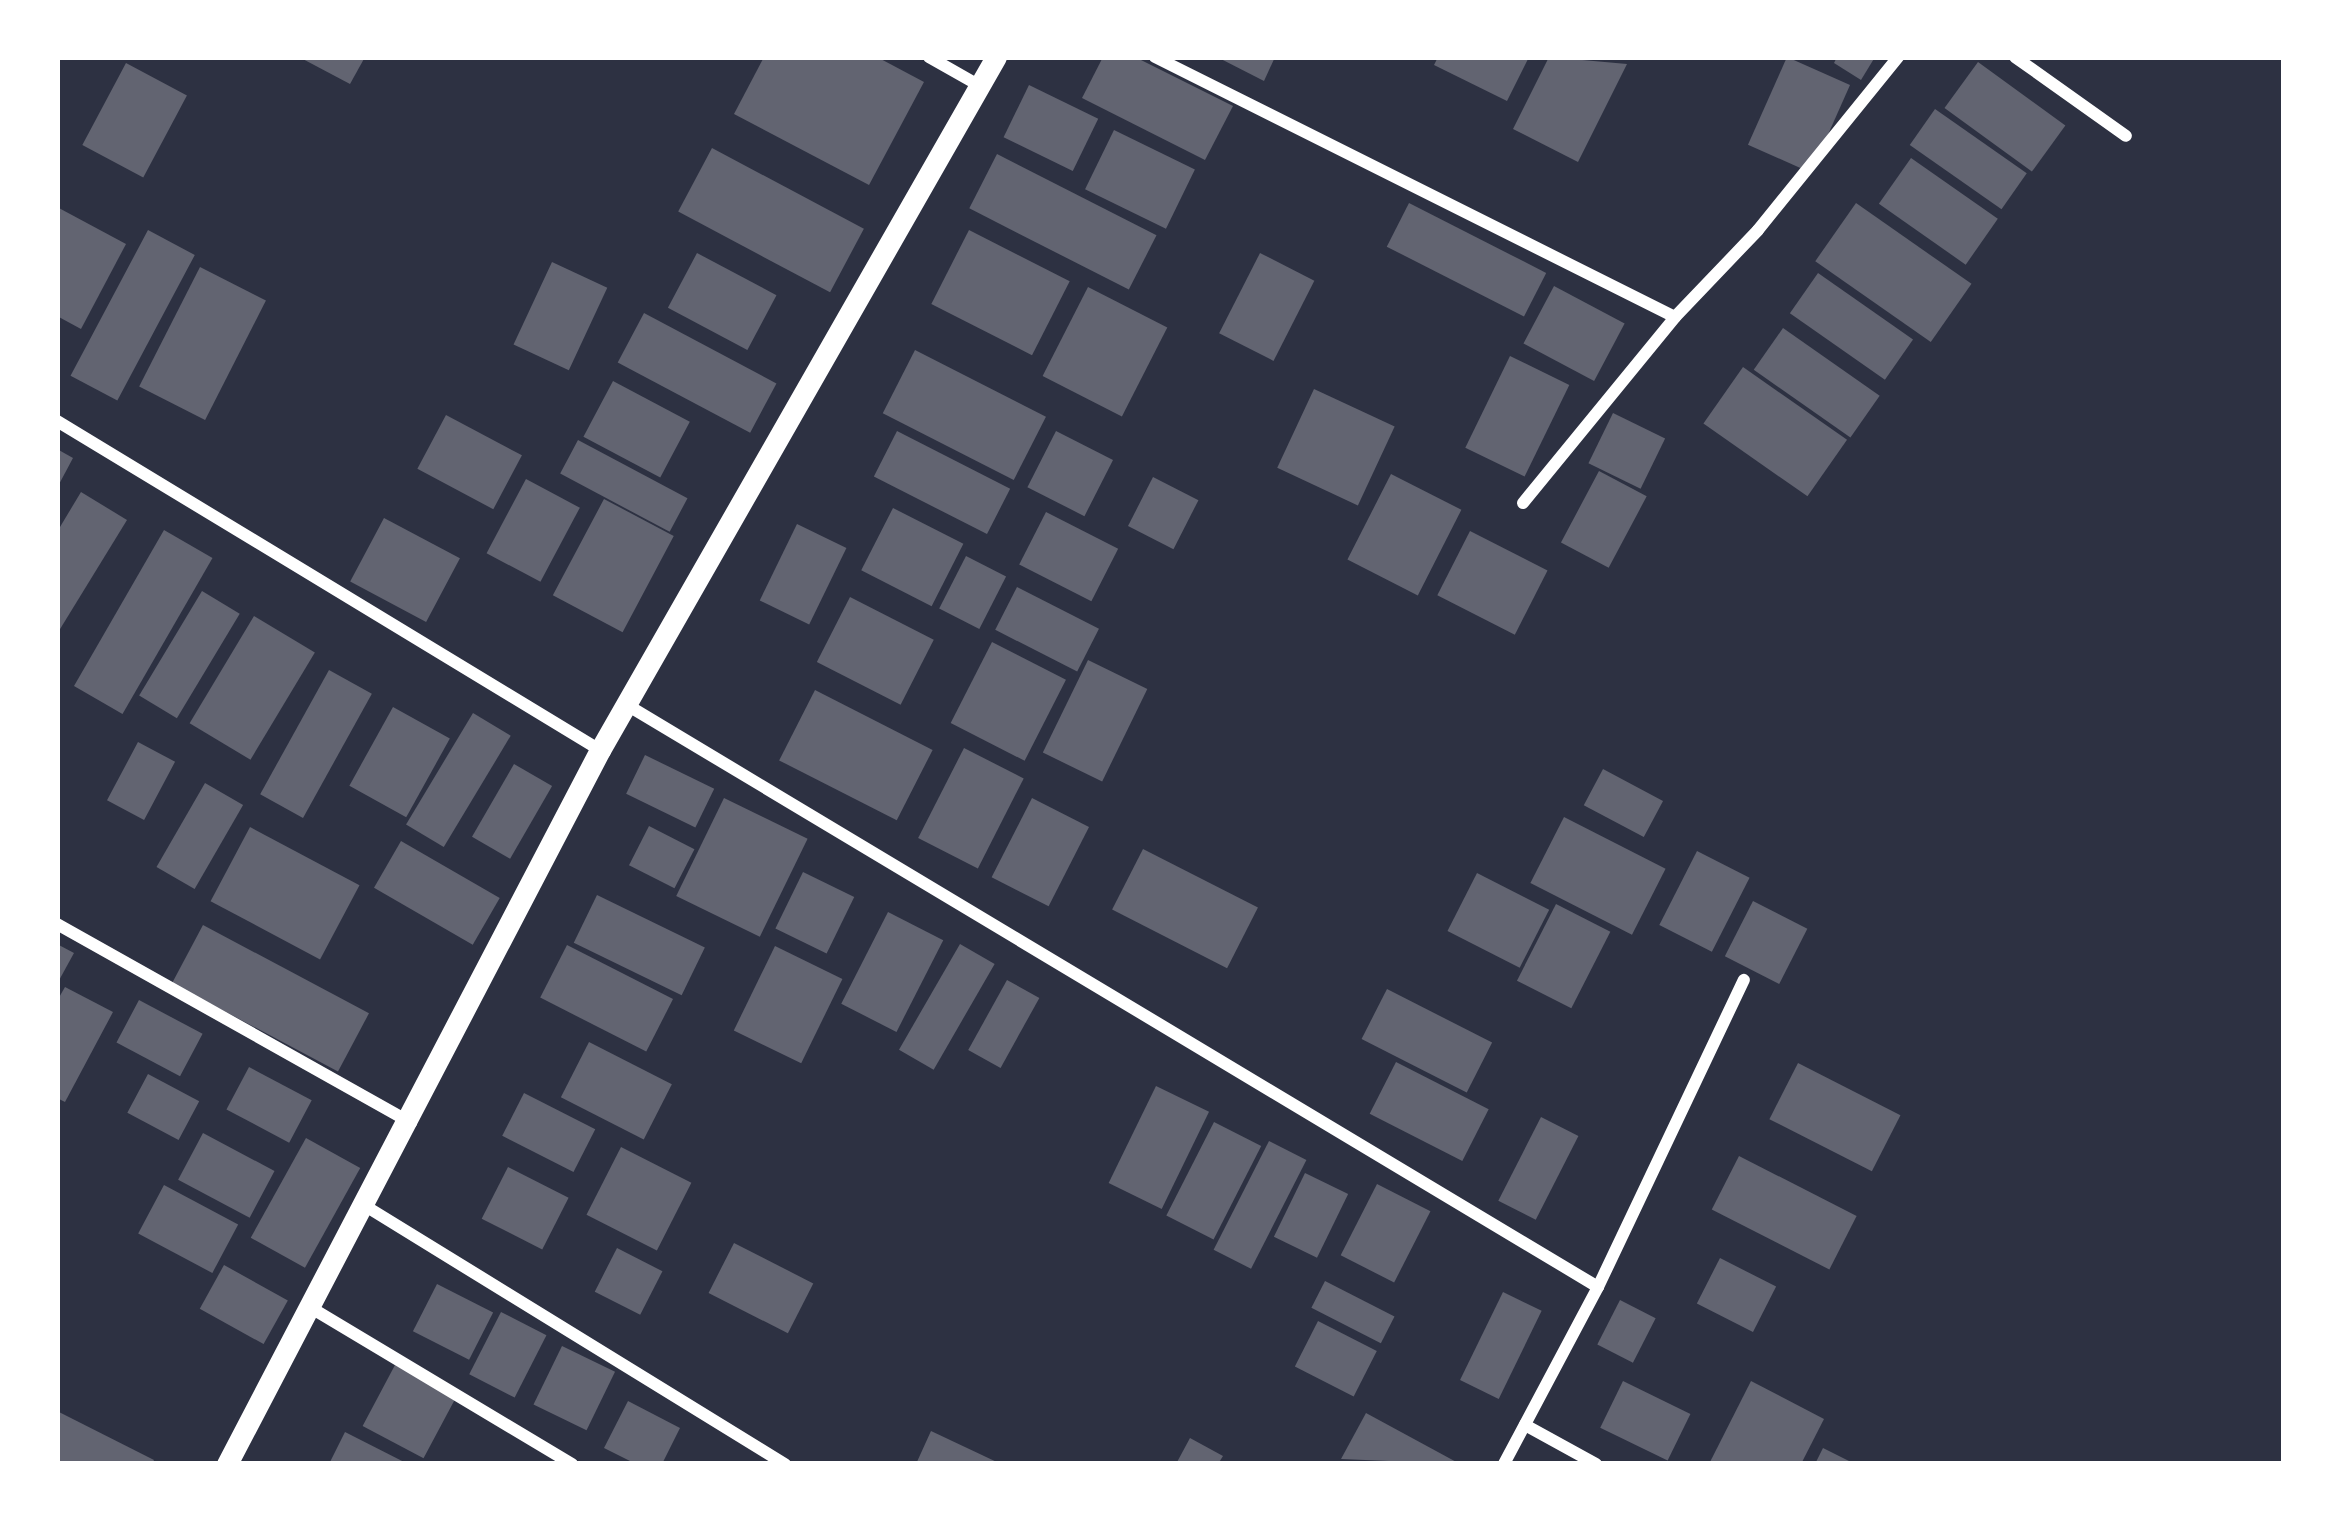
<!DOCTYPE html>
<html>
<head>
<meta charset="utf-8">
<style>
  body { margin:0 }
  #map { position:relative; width:2341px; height:1521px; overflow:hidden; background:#2d3142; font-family:Montserrat,sans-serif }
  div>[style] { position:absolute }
  .building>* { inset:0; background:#626471; transform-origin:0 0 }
  .minor>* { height:12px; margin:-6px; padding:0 6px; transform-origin:6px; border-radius:6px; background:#fff }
  .tertiary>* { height:21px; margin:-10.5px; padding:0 10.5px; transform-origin:10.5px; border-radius:10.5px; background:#fff }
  span { translate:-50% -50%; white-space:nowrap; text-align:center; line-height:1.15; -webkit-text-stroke:9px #fff; paint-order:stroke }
  .frame { position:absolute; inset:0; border:60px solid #fff; pointer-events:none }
</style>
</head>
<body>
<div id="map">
  <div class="building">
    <i style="clip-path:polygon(299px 57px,365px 57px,350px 84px)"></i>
    <i style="clip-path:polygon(764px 57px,877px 57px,924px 82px,869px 185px,734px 114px)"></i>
    <i style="clip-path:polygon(1103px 57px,1135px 57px,1233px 106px,1205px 160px,1082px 98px)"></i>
    <i style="clip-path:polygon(1217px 57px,1275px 57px,1264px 81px)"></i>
    <i style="clip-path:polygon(1438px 57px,1529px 57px,1507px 101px,1434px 65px)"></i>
    <i style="clip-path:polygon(1549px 57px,1627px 64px,1578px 162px,1513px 129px)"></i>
    <i style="left:1787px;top:57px;width:69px;height:96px;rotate:24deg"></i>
    <i style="clip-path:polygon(1837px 57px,1875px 57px,1861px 80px,1834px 63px)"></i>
    <i style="left:1978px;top:62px;width:108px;height:57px;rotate:36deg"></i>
    <i style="left:126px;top:63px;width:69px;height:93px;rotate:28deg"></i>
    <i style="left:1029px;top:85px;width:77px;height:58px;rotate:26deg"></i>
    <i style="left:1935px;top:109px;width:112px;height:44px;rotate:35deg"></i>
    <i style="left:1114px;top:130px;width:90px;height:66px;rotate:26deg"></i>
    <i style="left:712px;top:148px;width:172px;height:72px;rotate:28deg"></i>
    <i style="left:997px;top:154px;width:179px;height:61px;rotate:27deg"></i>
    <i style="left:1911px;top:158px;width:106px;height:56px;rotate:35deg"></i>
    <i style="left:1409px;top:203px;width:154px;height:49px;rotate:27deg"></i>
    <i style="left:1856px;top:203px;width:141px;height:71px;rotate:35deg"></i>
    <i style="clip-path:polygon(57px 207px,126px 244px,81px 329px,57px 316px)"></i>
    <i style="left:148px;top:230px;width:53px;height:165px;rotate:28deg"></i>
    <i style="left:969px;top:230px;width:113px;height:83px;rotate:27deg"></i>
    <i style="left:697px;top:253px;width:90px;height:62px;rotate:28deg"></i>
    <i style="left:1260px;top:253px;width:61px;height:90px;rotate:27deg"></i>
    <i style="left:552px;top:262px;width:61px;height:91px;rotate:25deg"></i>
    <i style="left:200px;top:267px;width:74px;height:134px;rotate:27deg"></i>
    <i style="left:1818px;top:273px;width:116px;height:49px;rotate:35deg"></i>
    <i style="left:1554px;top:286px;width:80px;height:65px;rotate:28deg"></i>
    <i style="left:1088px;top:287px;width:89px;height:100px;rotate:27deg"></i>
    <i style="left:644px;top:313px;width:150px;height:56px;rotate:28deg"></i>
    <i style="left:1783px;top:328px;width:118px;height:51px;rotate:35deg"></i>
    <i style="left:915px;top:350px;width:147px;height:71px;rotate:27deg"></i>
    <i style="left:1510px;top:356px;width:66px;height:102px;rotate:26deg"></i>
    <i style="left:1743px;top:367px;width:127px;height:69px;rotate:35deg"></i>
    <i style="left:613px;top:381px;width:87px;height:63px;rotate:28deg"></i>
    <i style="left:1314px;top:389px;width:89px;height:87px;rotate:25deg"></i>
    <i style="left:1613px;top:413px;width:58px;height:56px;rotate:26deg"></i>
    <i style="left:446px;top:415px;width:86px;height:61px;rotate:28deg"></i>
    <i style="left:897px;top:431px;width:127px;height:51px;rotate:27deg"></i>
    <i style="left:1056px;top:431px;width:64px;height:63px;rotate:27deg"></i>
    <i style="left:578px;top:440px;width:124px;height:38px;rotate:28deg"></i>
    <i style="clip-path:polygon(57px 449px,73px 458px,57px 488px)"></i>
    <i style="left:1599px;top:471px;width:54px;height:81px;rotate:28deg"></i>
    <i style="left:1391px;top:474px;width:79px;height:96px;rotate:27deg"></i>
    <i style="left:1153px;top:477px;width:51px;height:55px;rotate:27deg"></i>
    <i style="left:526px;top:479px;width:61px;height:84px;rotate:28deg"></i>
    <i style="clip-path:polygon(81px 492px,127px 520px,57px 634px,57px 532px)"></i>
    <i style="left:604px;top:499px;width:79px;height:109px;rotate:28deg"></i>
    <i style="left:893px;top:508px;width:79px;height:70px;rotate:27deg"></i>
    <i style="left:1046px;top:512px;width:81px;height:59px;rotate:27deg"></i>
    <i style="left:384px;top:518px;width:86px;height:72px;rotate:28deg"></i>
    <i style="left:797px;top:524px;width:55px;height:85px;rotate:26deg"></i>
    <i style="left:164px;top:530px;width:56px;height:180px;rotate:30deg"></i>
    <i style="left:1470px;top:531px;width:87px;height:72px;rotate:27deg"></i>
    <i style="left:966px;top:556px;width:45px;height:59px;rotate:27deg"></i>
    <i style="left:1017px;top:587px;width:92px;height:48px;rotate:27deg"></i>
    <i style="left:202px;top:591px;width:44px;height:122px;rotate:31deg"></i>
    <i style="left:850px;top:597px;width:94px;height:73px;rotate:27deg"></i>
    <i style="left:254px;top:616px;width:71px;height:125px;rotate:31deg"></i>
    <i style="left:992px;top:642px;width:83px;height:91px;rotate:27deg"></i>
    <i style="left:1088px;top:660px;width:66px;height:103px;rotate:26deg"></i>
    <i style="left:329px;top:670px;width:49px;height:142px;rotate:29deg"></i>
    <i style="left:815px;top:690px;width:132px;height:79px;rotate:27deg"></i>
    <i style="left:393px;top:707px;width:65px;height:90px;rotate:29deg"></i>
    <i style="left:473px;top:713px;width:44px;height:130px;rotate:31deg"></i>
    <i style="left:138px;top:742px;width:42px;height:66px;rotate:28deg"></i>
    <i style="left:964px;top:748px;width:67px;height:101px;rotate:27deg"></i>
    <i style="left:645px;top:755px;width:77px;height:43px;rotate:26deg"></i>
    <i style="left:514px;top:764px;width:44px;height:84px;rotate:30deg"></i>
    <i style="left:1603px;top:769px;width:68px;height:41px;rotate:28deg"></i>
    <i style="left:205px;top:783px;width:44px;height:97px;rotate:30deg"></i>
    <i style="left:724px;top:798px;width:93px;height:109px;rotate:26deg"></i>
    <i style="left:1032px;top:798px;width:64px;height:89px;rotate:27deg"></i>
    <i style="left:1564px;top:817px;width:114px;height:74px;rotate:27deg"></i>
    <i style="left:649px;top:826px;width:51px;height:44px;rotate:27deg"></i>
    <i style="left:250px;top:827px;width:124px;height:84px;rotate:28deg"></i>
    <i style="left:401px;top:841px;width:114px;height:54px;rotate:30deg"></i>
    <i style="left:1143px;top:849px;width:129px;height:68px;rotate:27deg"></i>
    <i style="left:1697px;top:851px;width:59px;height:83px;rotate:27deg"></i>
    <i style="left:803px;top:872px;width:57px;height:63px;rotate:26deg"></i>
    <i style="left:1477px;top:873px;width:81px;height:65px;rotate:27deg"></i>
    <i style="left:597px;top:895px;width:120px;height:53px;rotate:26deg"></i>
    <i style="left:1753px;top:901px;width:61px;height:62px;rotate:27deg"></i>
    <i style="left:1556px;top:904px;width:61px;height:86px;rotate:27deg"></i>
    <i style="left:888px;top:912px;width:62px;height:103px;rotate:27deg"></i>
    <i style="left:203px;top:925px;width:188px;height:66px;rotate:28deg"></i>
    <i style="clip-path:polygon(57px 944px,74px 953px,57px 984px)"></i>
    <i style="left:960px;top:944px;width:40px;height:122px;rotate:30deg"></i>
    <i style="left:567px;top:945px;width:119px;height:59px;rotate:27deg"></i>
    <i style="left:775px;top:946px;width:75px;height:94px;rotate:26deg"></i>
    <i style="left:1007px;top:980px;width:37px;height:80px;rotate:29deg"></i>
    <i style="clip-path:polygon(65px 987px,113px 1012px,65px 1102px,57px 1098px,57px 1001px)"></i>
    <i style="left:1387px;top:989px;width:118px;height:56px;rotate:27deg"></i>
    <i style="left:139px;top:1000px;width:72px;height:48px;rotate:28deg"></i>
    <i style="left:589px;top:1042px;width:93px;height:62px;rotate:27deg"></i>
    <i style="left:1396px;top:1062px;width:104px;height:58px;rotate:27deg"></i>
    <i style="left:1798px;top:1063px;width:115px;height:63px;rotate:27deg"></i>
    <i style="left:249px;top:1067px;width:71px;height:48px;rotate:28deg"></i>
    <i style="left:148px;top:1074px;width:58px;height:44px;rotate:28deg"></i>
    <i style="left:1156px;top:1086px;width:59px;height:108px;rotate:26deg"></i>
    <i style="left:524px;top:1093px;width:80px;height:48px;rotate:27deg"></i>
    <i style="left:1541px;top:1117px;width:42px;height:94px;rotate:27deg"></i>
    <i style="left:1214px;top:1122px;width:53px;height:105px;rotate:27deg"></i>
    <i style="left:203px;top:1133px;width:81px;height:53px;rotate:28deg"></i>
    <i style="left:306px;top:1138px;width:62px;height:114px;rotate:29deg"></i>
    <i style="left:1269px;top:1141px;width:42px;height:122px;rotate:27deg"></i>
    <i style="left:621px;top:1147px;width:79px;height:76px;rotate:27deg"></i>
    <i style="left:1739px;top:1156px;width:132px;height:60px;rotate:27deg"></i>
    <i style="left:508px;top:1167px;width:68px;height:58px;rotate:27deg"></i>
    <i style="left:1305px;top:1173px;width:48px;height:71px;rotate:26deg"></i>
    <i style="left:1377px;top:1184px;width:60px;height:80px;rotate:27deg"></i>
    <i style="left:164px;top:1185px;width:84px;height:55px;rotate:28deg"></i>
    <i style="left:734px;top:1243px;width:89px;height:56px;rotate:27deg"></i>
    <i style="left:617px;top:1248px;width:51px;height:49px;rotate:27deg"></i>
    <i style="left:1720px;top:1258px;width:63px;height:51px;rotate:27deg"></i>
    <i style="left:224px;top:1265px;width:73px;height:50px;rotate:29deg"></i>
    <i style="left:1325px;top:1281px;width:78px;height:30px;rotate:27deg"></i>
    <i style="left:437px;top:1284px;width:63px;height:53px;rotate:27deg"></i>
    <i style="left:1503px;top:1292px;width:43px;height:98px;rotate:26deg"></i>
    <i style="left:1620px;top:1300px;width:40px;height:50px;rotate:27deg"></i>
    <i style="left:501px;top:1312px;width:51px;height:70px;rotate:27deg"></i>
    <i style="left:1318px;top:1321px;width:66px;height:51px;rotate:27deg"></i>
    <i style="left:562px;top:1346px;width:59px;height:65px;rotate:26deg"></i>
    <i style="left:395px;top:1365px;width:69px;height:69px;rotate:28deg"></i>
    <i style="left:1623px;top:1381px;width:75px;height:52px;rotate:26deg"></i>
    <i style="clip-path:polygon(1751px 1381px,1824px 1419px,1801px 1464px,1709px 1464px)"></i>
    <i style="clip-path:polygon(628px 1401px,680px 1428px,662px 1464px,636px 1464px,604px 1448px)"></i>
    <i style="clip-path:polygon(57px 1411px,154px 1460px,152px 1464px,57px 1464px)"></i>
    <i style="clip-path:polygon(1366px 1413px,1460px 1464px,1341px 1459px)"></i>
    <i style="clip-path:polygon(931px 1431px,1001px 1464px,916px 1464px)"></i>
    <i style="clip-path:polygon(345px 1432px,408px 1464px,329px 1464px)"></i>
    <i style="clip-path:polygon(1190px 1438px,1223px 1456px,1218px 1464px,1176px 1464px)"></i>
    <i style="clip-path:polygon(1823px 1448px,1855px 1464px,1815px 1464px)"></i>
  </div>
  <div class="minor">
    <i style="left:929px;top:57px;width:59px;rotate:29.6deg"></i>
    <i style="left:1155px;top:57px;width:581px;rotate:26.57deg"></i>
    <i style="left:1675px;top:317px;width:120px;rotate:-46.3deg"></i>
    <i style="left:1758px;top:230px;width:223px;rotate:-51deg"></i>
    <i style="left:2015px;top:57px;width:136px;rotate:35.4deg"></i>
    <i style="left:57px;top:421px;width:635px;rotate:31.21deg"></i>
    <i style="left:1523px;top:503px;width:240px;rotate:-50.7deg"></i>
    <i style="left:627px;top:705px;width:1132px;rotate:30.94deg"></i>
    <i style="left:1598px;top:1287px;width:200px;rotate:118deg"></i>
    <i style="left:57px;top:924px;width:406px;rotate:29.3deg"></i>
    <i style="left:367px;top:1207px;width:491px;rotate:31.6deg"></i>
    <i style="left:1598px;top:1287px;width:340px;rotate:-64.6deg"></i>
    <i style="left:313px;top:1309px;width:302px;rotate:30.9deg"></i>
    <i style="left:1525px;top:1425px;width:81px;rotate:28.8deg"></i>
  </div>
  <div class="tertiary">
    <i style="left:227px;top:1464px;width:806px;rotate:-62.42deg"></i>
    <i style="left:600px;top:750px;width:798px;rotate:-60.26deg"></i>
  </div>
  <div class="frame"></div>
</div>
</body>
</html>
